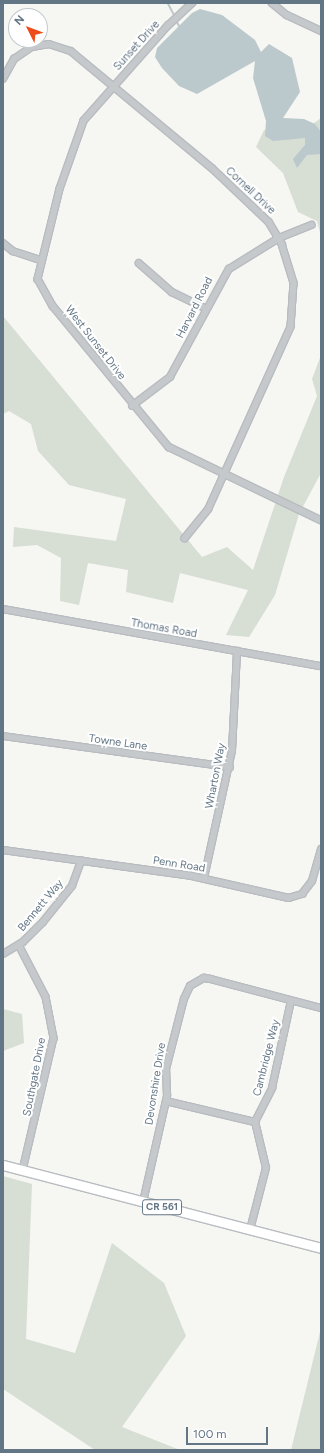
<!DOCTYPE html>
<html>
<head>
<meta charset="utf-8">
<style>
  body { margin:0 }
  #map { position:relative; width:324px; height:1453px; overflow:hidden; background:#f6f6f2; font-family:Figtree,sans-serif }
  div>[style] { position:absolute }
  .green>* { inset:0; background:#d7ded3 }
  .water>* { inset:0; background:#bbc8cc }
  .stream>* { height:1.5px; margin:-0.75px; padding:0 0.75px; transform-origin:0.75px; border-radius:0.75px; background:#bbc8cc }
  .roads { filter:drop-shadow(1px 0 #b8bcc0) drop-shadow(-1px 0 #b8bcc0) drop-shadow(0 1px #b8bcc0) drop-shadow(0 -1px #b8bcc0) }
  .minor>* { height:5.5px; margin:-2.75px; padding:0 2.75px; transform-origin:2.75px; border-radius:2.75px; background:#c5c9cc }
  .primary>* { height:9px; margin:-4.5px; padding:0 4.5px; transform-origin:4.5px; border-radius:4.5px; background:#fff }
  span { translate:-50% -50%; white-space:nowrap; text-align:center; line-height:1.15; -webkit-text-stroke:4px #fff; paint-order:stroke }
  .shield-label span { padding:1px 3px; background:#fff; border:1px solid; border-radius:3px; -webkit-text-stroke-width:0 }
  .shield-label { font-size:10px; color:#637685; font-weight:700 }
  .street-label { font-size:11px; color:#637685 }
  .frame { position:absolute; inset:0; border:4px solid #637685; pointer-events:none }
  .north { position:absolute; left:8px; top:8px; width:40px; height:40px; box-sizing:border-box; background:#fff; border:1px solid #c1c8ce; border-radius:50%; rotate:312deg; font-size:11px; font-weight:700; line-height:16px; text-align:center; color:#637685 }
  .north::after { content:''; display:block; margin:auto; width:14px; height:18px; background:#ed4c1c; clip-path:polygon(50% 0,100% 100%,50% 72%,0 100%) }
  .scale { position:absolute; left:186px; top:1427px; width:82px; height:18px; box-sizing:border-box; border:2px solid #637685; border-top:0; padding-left:5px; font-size:12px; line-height:14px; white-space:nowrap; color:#637685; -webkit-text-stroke:3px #fff; paint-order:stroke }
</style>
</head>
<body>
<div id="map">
  <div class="green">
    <i style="clip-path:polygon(321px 118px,321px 236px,317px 221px,298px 212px,283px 173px,256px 147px,264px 130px,314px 123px)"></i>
    <i style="clip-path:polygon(3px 316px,202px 557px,227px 547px,253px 570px,284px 477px,317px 396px,312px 379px,321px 355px,321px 473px,299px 514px,275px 595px,249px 637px,226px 635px,248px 590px,180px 573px,173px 603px,126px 592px,128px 570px,88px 563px,79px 605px,60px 601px,61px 558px,37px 545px,13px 547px,14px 527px,116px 541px,126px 499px,69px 485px,38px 451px,31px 424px,9px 411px,3px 414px)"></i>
    <i style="clip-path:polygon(3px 1009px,22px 1014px,24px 1043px,3px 1051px)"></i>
    <i style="clip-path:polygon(3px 1176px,32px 1184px,26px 1339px,75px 1353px,112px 1243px,164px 1283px,186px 1336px,122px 1427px,180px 1450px,95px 1450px,3px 1389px)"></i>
    <i style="clip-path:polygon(321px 1328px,321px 1450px,291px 1450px)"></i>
  </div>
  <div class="water">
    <i style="clip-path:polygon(200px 9px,222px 15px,255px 40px,261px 52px,269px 44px,292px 58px,300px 92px,283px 118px,304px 119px,315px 124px,321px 132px,321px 154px,307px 155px,297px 168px,293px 159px,305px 145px,305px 138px,273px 141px,265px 136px,266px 121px,253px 78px,255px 61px,197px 94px,179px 86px,162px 68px,155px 57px,157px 48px,192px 13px)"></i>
  </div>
  <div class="stream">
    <i style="left:168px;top:3px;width:15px;rotate:62deg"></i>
    <i style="left:176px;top:20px;width:8px;rotate:60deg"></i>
  </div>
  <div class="roads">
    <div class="minor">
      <i style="left:193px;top:3px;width:33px;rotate:137deg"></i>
      <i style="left:169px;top:25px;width:128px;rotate:131.5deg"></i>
      <i style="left:84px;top:121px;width:72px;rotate:109.4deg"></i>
      <i style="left:60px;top:189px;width:93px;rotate:103.7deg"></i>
      <i style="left:38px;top:279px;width:31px;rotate:61deg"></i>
      <i style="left:53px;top:306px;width:183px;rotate:50.6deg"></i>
      <i style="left:169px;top:447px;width:169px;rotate:25.7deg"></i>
      <i style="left:272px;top:3px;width:19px;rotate:39deg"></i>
      <i style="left:287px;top:15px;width:38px;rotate:25deg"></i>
      <i style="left:3px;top:79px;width:23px;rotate:-61deg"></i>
      <i style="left:14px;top:59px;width:22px;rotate:-34deg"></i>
      <i style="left:32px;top:47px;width:17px;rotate:-10deg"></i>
      <i style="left:49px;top:44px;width:23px;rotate:18deg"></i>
      <i style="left:71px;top:51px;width:183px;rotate:39.7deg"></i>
      <i style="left:212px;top:168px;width:79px;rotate:43.5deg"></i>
      <i style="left:269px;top:222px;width:26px;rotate:59deg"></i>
      <i style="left:282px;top:244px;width:41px;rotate:72.9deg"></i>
      <i style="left:294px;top:283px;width:44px;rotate:93.9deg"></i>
      <i style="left:291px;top:327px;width:200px;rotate:114.3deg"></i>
      <i style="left:209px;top:509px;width:38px;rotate:129deg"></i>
      <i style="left:3px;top:243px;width:13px;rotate:39deg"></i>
      <i style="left:13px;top:251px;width:28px;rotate:18deg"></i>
      <i style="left:139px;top:263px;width:44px;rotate:41.3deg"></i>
      <i style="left:172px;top:292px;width:37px;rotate:26deg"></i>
      <i style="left:132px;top:406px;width:48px;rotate:-37.3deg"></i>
      <i style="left:170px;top:377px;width:123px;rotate:-61.4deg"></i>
      <i style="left:229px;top:269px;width:59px;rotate:-31.8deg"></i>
      <i style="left:279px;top:238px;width:35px;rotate:-22deg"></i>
      <i style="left:3px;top:609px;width:323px;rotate:10.2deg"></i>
      <i style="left:3px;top:736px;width:229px;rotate:7.8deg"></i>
      <i style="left:3px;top:850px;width:191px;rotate:7.8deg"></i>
      <i style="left:192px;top:876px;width:99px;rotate:12.8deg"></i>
      <i style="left:289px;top:898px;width:14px;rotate:-17deg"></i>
      <i style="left:302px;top:894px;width:16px;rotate:-52deg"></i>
      <i style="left:312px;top:881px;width:33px;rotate:-74deg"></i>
      <i style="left:204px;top:878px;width:130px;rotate:-77.6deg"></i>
      <i style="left:232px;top:751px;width:100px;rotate:-87.1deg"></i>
      <i style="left:19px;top:945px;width:59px;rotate:62.6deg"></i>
      <i style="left:46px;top:997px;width:42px;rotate:79deg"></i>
      <i style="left:54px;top:1038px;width:136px;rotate:103.2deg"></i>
      <i style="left:3px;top:954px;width:23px;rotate:-31deg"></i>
      <i style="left:23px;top:942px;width:28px;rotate:-45deg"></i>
      <i style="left:43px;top:922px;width:46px;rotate:-51.1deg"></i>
      <i style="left:72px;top:886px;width:27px;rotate:-70deg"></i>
      <i style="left:166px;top:1101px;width:91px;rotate:13.3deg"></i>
      <i style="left:255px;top:1122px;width:38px;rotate:-63deg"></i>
      <i style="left:272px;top:1088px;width:89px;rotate:-77.7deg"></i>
      <i style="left:143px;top:1202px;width:109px;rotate:-77.2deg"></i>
      <i style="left:167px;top:1096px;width:27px;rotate:-92deg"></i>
      <i style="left:166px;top:1069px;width:72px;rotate:-75.6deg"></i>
      <i style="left:184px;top:999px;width:14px;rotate:-65deg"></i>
      <i style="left:190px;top:986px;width:16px;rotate:-30deg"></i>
      <i style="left:204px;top:978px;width:7px;rotate:8deg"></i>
      <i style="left:211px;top:979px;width:114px;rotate:14.8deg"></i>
      <i style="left:250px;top:1230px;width:64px;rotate:-75.5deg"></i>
      <i style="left:266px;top:1168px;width:47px;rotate:-103.4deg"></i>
    </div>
    <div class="primary">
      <i style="left:3px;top:1165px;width:329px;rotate:14.6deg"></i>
    </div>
  </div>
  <div class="shield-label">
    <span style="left:162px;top:1207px">CR 561</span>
  </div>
  <div class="street-label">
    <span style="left:137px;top:46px;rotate:-48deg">Sunset Drive</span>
    <span style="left:250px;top:191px;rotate:43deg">Cornell Drive</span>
    <span style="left:195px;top:308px;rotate:-63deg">Harvard Road</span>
    <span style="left:95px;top:343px;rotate:52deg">West Sunset Drive</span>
    <span style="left:164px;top:629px;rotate:10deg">Thomas Road</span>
    <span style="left:118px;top:743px;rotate:8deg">Towne Lane</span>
    <span style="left:216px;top:776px;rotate:-79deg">Wharton Way</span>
    <span style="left:179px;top:865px;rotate:9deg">Penn Road</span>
    <span style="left:41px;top:906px;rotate:-50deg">Bennett Way</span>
    <span style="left:267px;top:1058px;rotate:-76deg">Cambridge Way</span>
    <span style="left:35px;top:1077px;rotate:-79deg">Southgate Drive</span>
    <span style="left:156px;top:1084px;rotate:-81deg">Devonshire Drive</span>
  </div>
  <div class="frame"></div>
  <div class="north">N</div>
  <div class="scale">100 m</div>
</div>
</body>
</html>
